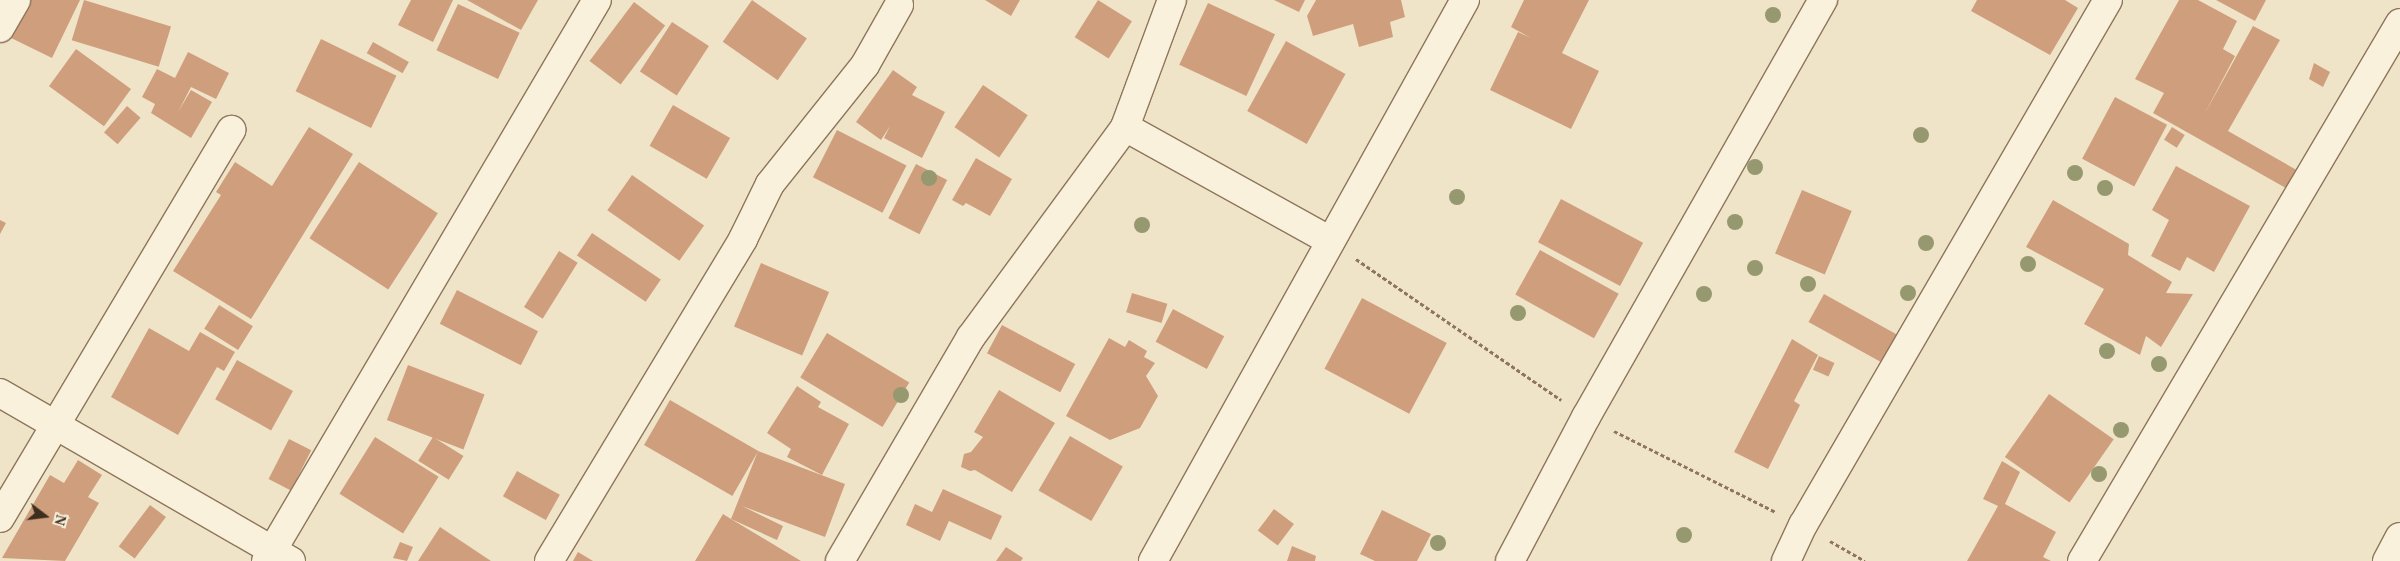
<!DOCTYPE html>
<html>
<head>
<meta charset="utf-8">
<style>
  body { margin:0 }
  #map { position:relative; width:2400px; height:561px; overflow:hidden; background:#f0e4c8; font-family:"Times New Roman",serif }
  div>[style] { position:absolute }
  .building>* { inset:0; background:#cf9f7d; transform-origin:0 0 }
  .path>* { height:3px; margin-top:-1.5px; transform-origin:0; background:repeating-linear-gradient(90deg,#8d765c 0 4px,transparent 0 6.5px) }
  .roads { filter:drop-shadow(1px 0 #8d765c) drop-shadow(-1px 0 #8d765c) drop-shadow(0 1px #8d765c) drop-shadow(0 -1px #8d765c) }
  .minor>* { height:28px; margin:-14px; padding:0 14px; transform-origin:14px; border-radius:14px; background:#faf1dc }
  .trees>* { width:16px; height:16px; margin:-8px; border-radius:50%; background:#96986f }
  span { translate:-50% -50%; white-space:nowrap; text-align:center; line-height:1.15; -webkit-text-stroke:4.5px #f7eed8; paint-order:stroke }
  .north { position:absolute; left:20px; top:491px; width:50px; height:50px; -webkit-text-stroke:4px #f7eed8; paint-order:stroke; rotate:105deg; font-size:14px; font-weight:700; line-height:20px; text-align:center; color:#3d2e20 }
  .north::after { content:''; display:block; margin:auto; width:18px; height:22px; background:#3d2e20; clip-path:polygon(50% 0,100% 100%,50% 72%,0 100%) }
</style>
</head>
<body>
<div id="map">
  <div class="building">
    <i style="clip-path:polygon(22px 0,80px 0,52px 58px,5px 35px)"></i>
    <i style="left:84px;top:0;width:91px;height:42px;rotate:17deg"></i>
    <i style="clip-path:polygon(411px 0,453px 0,433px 42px,398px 25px)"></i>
    <i style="clip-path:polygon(467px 0,538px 0,521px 30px)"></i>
    <i style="left:752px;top:0;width:67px;height:51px;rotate:35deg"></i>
    <i style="clip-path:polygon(985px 0,1020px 0,1011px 16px)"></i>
    <i style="left:1098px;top:0;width:40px;height:44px;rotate:32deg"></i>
    <i style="clip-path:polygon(1274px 0,1305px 0,1299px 12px)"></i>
    <i style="clip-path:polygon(1316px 0,1401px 0,1405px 17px,1390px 22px,1393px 37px,1359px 47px,1353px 24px,1313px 36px,1307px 16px)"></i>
    <i style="clip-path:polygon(1524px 0,1589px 0,1562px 53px,1599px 71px,1571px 129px,1490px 90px,1518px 32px,1531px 38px,1511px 27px)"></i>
    <i style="clip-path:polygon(1977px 0,2065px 0,2078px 8px,2050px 55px,1971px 11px)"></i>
    <i style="clip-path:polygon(2179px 0,2198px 0,2237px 21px,2223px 49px,2235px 56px,2204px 115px,2253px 26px,2280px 40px,2228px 131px,2302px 173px,2293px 192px,2153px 113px,2164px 93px,2135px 79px)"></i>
    <i style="clip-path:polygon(2216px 0,2266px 0,2255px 21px)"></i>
    <i style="left:634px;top:2px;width:39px;height:74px;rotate:37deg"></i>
    <i style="left:1208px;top:3px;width:74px;height:68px;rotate:25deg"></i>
    <i style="left:458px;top:4px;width:68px;height:51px;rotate:25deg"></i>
    <i style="left:672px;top:22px;width:44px;height:59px;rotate:33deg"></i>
    <i style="left:321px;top:39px;width:84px;height:58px;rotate:26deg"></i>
    <i style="left:1286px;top:41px;width:68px;height:80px;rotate:29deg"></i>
    <i style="left:373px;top:42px;width:41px;height:13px;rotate:29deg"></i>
    <i style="left:76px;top:49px;width:68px;height:46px;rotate:36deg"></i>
    <i style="clip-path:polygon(188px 52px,229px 73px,216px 99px,191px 87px,178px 112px,191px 90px,212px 102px,191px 138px,151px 113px,155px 104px,142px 97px,157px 69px,175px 78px)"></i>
    <i style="clip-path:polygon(2314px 63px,2330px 72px,2323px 87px,2309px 79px)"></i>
    <i style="clip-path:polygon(893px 70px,917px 87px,912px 95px,945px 112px,922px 158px,884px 138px,890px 126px,881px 140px,856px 122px)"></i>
    <i style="left:983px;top:85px;width:54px;height:51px;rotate:34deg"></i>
    <i style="left:2115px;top:97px;width:59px;height:70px;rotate:28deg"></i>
    <i style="left:673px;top:105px;width:66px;height:47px;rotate:30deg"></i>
    <i style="left:127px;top:106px;width:18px;height:35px;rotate:41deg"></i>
    <i style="clip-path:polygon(309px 127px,353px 154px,251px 319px,173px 271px,221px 195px,216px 192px,235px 162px,272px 186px)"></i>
    <i style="left:2172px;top:127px;width:15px;height:15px;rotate:32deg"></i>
    <i style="left:837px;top:130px;width:78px;height:53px;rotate:27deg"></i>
    <i style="clip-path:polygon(976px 158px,1012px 179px,990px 216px,966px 203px,963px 206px,952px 200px)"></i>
    <i style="left:359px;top:162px;width:94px;height:91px;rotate:33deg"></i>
    <i style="left:916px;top:164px;width:35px;height:61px;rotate:27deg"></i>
    <i style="clip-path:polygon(2176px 166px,2250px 206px,2214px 272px,2187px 257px,2180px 271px,2151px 256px,2169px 220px,2152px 210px)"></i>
    <i style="left:632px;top:175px;width:88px;height:43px;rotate:35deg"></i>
    <i style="left:1802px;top:190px;width:54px;height:69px;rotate:23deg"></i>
    <i style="left:1561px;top:199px;width:93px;height:49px;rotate:28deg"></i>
    <i style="clip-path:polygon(2053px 200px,2129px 244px,2128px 255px,2172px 282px,2166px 293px,2193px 294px,2161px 347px,2146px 336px,2140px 355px,2084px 324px,2104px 289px,2026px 247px)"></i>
    <i style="clip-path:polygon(0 220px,6px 223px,0 234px)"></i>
    <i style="left:592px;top:233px;width:83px;height:27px;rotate:34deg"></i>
    <i style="left:1540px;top:250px;width:90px;height:51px;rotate:29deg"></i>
    <i style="left:559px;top:251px;width:22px;height:66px;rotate:32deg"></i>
    <i style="left:761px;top:263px;width:74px;height:69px;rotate:23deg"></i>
    <i style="left:457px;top:290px;width:91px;height:38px;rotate:27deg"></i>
    <i style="left:1132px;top:293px;width:37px;height:20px;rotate:17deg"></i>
    <i style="left:1824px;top:294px;width:90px;height:32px;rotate:29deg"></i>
    <i style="left:1362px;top:298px;width:96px;height:80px;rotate:28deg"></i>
    <i style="left:219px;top:305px;width:40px;height:28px;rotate:32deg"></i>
    <i style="left:1173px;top:309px;width:58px;height:37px;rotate:28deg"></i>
    <i style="left:1002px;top:325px;width:83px;height:32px;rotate:28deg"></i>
    <i style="clip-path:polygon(149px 328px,189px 351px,200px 332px,235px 352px,224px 371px,217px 367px,178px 435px,111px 397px)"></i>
    <i style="left:827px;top:333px;width:96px;height:52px;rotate:31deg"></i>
    <i style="clip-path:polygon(1109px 338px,1125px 347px,1129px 340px,1147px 351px,1144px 357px,1155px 363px,1146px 376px,1158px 396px,1140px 428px,1110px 440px,1066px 416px)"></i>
    <i style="clip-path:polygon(1792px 339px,1818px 355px,1794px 401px,1800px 405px,1768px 469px,1734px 452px)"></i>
    <i style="left:1819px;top:356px;width:17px;height:15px;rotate:24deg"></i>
    <i style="left:237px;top:360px;width:64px;height:45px;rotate:29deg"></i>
    <i style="left:408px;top:365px;width:82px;height:59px;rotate:21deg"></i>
    <i style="clip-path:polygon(797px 386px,821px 402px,818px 407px,849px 424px,822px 475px,787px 457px,791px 449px,767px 433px)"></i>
    <i style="clip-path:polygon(999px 390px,1055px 423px,1012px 492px,975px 470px,970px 471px,961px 467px,964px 454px,971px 452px,983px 437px,974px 432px)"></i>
    <i style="left:2049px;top:394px;width:79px;height:77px;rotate:35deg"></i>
    <i style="left:670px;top:400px;width:102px;height:52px;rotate:30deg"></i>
    <i style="left:1070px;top:436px;width:61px;height:63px;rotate:30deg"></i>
    <i style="left:375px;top:437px;width:75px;height:67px;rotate:32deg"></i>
    <i style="left:433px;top:437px;width:36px;height:28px;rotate:32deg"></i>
    <i style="left:289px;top:439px;width:25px;height:45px;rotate:27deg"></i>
    <i style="clip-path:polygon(758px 451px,845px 484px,825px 537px,742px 506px,783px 526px,777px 540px,731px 519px)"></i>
    <i style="clip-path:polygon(78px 460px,102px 475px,88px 497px,99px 503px,65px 561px,2px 558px,50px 475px,64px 483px)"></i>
    <i style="clip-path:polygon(2002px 461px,2020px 472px,2005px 504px,2056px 532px,2043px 557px,2051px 561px,1967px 561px,1998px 506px,1983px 499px)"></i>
    <i style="left:517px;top:471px;width:49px;height:29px;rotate:29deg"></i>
    <i style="clip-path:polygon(943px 489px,1002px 516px,991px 540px,949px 521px,940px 541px,906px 525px,915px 504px,932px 512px)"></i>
    <i style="left:150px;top:505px;width:20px;height:52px;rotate:37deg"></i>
    <i style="left:1274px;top:509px;width:25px;height:27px;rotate:37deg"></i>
    <i style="clip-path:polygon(1382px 510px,1431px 534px,1417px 561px,1375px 561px,1360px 554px)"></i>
    <i style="clip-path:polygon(723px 514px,731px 519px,801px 561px,695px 561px)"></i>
    <i style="clip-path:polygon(440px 527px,491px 561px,418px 561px)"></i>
    <i style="clip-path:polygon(400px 542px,413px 547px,407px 561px,393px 558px)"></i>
    <i style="clip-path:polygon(1292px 546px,1316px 556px,1315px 561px,1287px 561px)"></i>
    <i style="clip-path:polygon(1006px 547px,1023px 558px,1021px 561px,996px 561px)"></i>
    <i style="clip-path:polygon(578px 552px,593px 561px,573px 561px)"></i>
  </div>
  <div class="path">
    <i style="left:1356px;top:259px;width:249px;rotate:34.5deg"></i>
    <i style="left:1614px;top:431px;width:181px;rotate:26.6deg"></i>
    <i style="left:1830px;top:541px;width:40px;rotate:29.7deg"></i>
  </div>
  <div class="roads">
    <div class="minor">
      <i style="left:0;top:28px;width:32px;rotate:-60deg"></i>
      <i style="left:1125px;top:127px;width:135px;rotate:-69.7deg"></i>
      <i style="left:0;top:393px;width:336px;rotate:30deg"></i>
      <i style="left:0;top:518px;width:452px;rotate:-59.2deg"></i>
      <i style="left:266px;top:561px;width:651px;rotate:-59.46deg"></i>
      <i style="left:549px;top:561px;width:376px;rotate:-58.9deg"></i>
      <i style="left:743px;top:239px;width:61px;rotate:-63.9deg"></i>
      <i style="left:770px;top:184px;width:152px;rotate:-51.4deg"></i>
      <i style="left:865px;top:65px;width:69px;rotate:-60.5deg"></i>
      <i style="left:840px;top:561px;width:259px;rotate:-59.7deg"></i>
      <i style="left:971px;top:337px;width:260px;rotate:-53.7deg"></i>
      <i style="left:1125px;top:127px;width:235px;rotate:29deg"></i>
      <i style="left:1153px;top:561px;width:642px;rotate:-60.92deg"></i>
      <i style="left:1510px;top:561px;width:163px;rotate:-62.2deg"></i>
      <i style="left:1586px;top:417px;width:480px;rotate:-60.4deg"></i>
      <i style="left:1786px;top:561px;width:40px;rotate:-65deg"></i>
      <i style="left:1803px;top:525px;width:607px;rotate:-59.85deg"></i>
      <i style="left:2082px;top:561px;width:625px;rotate:-59.41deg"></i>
      <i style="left:2387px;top:561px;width:27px;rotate:-62deg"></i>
    </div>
  </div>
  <div class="trees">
    <i style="left:1773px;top:15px"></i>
    <i style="left:1921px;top:135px"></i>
    <i style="left:1755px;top:167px"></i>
    <i style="left:2075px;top:173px"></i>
    <i style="left:929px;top:178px"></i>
    <i style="left:2105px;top:188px"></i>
    <i style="left:1457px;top:197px"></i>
    <i style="left:1735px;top:222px"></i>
    <i style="left:1142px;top:225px"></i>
    <i style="left:1926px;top:243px"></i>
    <i style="left:2028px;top:264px"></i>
    <i style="left:1755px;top:268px"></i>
    <i style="left:1808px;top:284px"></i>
    <i style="left:1908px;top:293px"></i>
    <i style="left:1704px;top:294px"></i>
    <i style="left:1518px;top:313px"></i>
    <i style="left:2107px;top:351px"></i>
    <i style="left:2159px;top:364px"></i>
    <i style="left:901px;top:395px"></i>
    <i style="left:2121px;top:430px"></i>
    <i style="left:2099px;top:474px"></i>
    <i style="left:1684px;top:535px"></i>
    <i style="left:1438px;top:543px"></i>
  </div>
  <div class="north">N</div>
</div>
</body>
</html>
